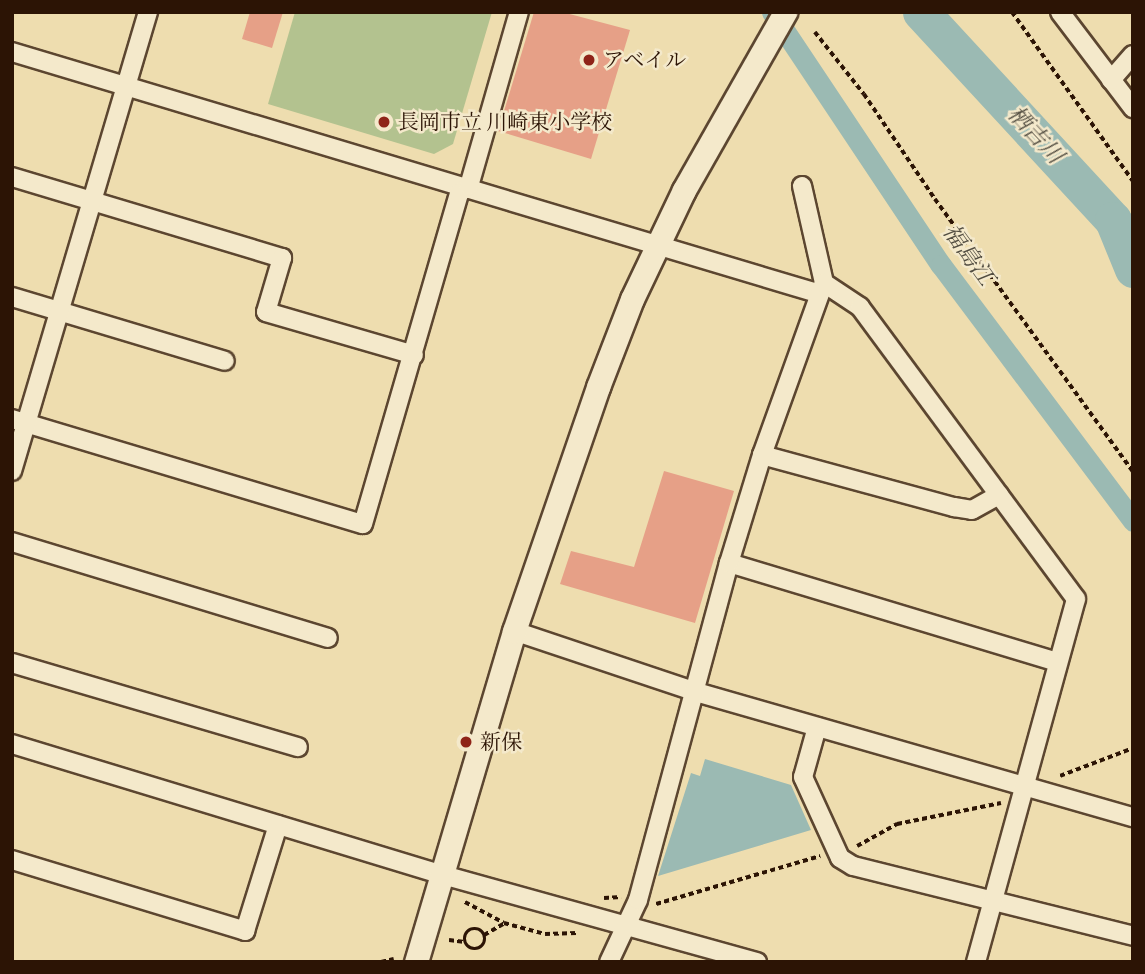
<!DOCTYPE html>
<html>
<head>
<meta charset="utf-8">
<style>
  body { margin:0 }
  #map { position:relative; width:1145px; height:974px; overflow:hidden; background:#eeddaf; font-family:Alegreya,"Noto Serif JP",serif }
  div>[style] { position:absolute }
  .green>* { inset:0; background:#b3c28f }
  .water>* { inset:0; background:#9bbab3 }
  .canal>* { height:21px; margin:-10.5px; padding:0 10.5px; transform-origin:10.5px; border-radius:10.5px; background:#9bbab3 }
  .river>* { height:37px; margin:-18.5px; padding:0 18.5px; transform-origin:18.5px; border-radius:18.5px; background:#9bbab3 }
  .building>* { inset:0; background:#e6a087 }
  .path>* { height:3.5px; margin-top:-1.75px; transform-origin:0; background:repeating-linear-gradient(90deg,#2c1405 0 5px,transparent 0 8.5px) }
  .path>.ring { margin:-1.75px; padding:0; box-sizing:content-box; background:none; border:3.5px solid #2c1405; border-radius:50% }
  .roads { filter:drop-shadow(2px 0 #5c4630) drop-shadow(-2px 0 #5c4630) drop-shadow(0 2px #5c4630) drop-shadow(0 -2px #5c4630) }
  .minor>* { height:18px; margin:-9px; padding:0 9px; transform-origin:9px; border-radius:9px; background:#f4e9cb }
  .tertiary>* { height:23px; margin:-11.5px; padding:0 11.5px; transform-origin:11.5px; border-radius:11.5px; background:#f4e9cb }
  .dots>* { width:19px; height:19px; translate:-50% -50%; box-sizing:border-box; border:4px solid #f4e9cb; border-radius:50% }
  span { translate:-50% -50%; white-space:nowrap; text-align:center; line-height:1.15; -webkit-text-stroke:5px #f4e9cb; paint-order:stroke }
  .poi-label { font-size:21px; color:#2c1405 }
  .left { translate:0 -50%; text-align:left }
  .water-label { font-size:23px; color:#534e42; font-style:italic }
  .frame { position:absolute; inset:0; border:14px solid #2c1405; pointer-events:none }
</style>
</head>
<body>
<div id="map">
  <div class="green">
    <i style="clip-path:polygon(295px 12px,492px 12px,453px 144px,434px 154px,268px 104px)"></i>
  </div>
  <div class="water">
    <i style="clip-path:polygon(705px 759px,791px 785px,811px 830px,658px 876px,691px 773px,700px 776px)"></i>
  </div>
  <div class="canal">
    <i style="left:772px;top:12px;width:304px;rotate:56.3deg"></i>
    <i style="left:941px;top:265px;width:320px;rotate:53.1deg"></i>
  </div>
  <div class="river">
    <i style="left:921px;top:12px;width:283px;rotate:47.3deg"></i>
    <i style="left:1113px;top:220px;width:53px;rotate:67.8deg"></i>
  </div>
  <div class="building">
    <i style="clip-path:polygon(250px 12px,283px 12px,272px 48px,242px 39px)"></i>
    <i style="clip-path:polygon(534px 12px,562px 12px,630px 30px,591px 159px,498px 131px)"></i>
    <i style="clip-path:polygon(664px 471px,734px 491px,695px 623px,560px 584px,571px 551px,634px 567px)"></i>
  </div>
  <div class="path">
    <i style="left:1012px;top:12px;width:208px;rotate:54.4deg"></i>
    <i style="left:815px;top:32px;width:79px;rotate:51.7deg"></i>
    <i style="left:864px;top:94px;width:127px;rotate:55.9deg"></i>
    <i style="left:935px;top:199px;width:337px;rotate:54deg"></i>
    <i style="left:1060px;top:776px;width:78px;rotate:-21deg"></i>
    <i style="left:857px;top:846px;width:46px;rotate:-28.8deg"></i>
    <i style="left:897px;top:824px;width:106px;rotate:-11.4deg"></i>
    <i style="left:604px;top:898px;width:17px;rotate:-3deg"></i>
    <i style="left:465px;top:902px;width:44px;rotate:28.3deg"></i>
    <i style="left:504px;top:923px;width:42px;rotate:15deg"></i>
    <i style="left:545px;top:934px;width:32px;rotate:-2deg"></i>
    <i style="left:656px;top:904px;width:171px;rotate:-16.3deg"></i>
    <i class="ring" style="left:465px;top:929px;width:16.5px;height:16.5px"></i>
    <i style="left:484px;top:935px;width:22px;rotate:-30deg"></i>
    <i style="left:449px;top:940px;width:16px;rotate:7deg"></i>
    <i style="left:381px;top:962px;width:13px;rotate:-13deg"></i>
  </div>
  <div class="roads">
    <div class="minor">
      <i style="left:1060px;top:12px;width:121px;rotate:52.8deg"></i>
      <i style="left:12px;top:52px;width:840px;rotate:16.67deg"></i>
      <i style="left:1111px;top:80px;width:33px;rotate:-49deg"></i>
      <i style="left:12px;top:177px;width:282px;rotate:16.7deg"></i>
      <i style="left:282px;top:258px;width:56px;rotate:106.5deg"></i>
      <i style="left:266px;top:312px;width:154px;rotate:16.2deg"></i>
      <i style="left:802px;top:186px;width:99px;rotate:77.2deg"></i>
      <i style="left:12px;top:297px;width:222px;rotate:16.7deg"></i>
      <i style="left:12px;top:419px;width:366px;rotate:16.7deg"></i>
      <i style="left:363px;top:524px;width:345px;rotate:-73.8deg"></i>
      <i style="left:459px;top:193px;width:12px;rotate:-35deg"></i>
      <i style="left:469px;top:186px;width:181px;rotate:-74deg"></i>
      <i style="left:762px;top:455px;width:199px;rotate:15.2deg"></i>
      <i style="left:954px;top:507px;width:18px;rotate:9deg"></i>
      <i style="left:972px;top:510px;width:31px;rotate:-29deg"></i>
      <i style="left:12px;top:471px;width:479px;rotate:-73.5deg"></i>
      <i style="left:12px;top:542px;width:330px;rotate:16.9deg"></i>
      <i style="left:729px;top:563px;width:343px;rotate:16.8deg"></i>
      <i style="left:514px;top:631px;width:192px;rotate:18.5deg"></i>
      <i style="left:696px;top:692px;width:455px;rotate:16deg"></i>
      <i style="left:12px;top:663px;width:298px;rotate:16.4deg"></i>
      <i style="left:817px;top:727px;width:52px;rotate:105.6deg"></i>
      <i style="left:803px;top:777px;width:89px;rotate:65.4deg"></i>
      <i style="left:840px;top:858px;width:15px;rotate:32deg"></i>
      <i style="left:853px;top:866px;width:289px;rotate:14deg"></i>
      <i style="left:12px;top:744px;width:450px;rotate:16.9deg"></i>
      <i style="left:443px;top:875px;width:326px;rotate:15.5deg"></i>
      <i style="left:12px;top:860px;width:244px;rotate:16.9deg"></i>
      <i style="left:245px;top:931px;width:111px;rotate:-72.7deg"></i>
      <i style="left:609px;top:962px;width:68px;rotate:-64.9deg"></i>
      <i style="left:638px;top:900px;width:349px;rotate:-74.9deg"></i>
      <i style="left:729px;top:563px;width:113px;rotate:-73deg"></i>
      <i style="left:762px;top:455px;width:183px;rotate:-70.2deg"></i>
      <i style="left:824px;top:283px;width:43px;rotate:33.7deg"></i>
      <i style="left:860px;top:307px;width:363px;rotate:53.5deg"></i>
      <i style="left:1076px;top:599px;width:377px;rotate:105.4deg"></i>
    </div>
    <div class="tertiary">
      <i style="left:416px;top:962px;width:345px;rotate:-73.5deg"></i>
      <i style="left:514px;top:631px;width:258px;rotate:-71deg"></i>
      <i style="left:598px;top:387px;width:94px;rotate:-68.9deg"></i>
      <i style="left:632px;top:299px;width:121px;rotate:-64.5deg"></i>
      <i style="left:684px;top:190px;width:205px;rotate:-60.4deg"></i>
    </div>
  </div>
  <div class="dots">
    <i style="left:589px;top:60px;background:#8f2418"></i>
    <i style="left:384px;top:122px;background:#8f2418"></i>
    <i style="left:466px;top:742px;background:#8f2418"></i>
  </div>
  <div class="poi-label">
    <span class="left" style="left:603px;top:60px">アベイル</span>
    <span class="left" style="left:398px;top:122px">長岡市立 川崎東小学校</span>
    <span class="left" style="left:480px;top:742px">新保</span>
  </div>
  <div class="water-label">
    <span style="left:1035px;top:135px;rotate:47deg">栖吉川</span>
    <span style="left:968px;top:255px;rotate:54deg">福島江</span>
  </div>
  <div class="frame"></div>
</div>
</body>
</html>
